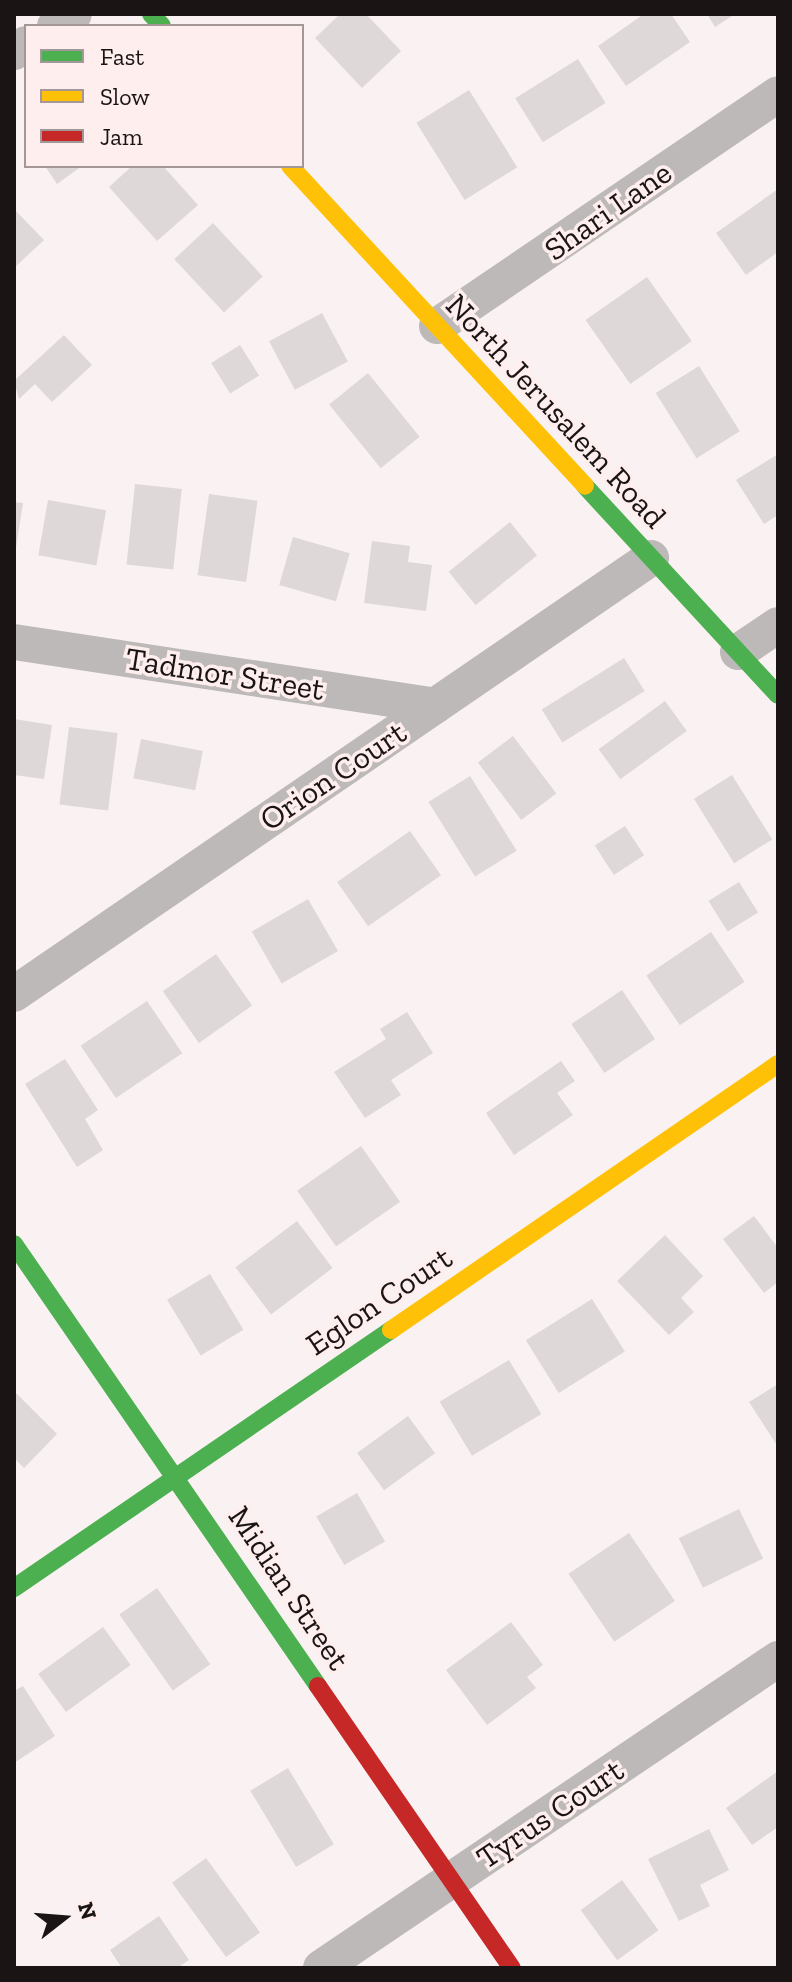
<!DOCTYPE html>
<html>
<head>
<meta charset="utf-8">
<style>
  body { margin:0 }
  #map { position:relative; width:792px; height:1982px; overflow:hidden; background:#faf2f2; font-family:"Zilla Slab",serif }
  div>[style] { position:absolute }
  .building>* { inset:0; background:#ded8d9; transform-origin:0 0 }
  .street>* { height:36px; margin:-18px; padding:0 18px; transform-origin:18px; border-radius:18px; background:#bcb9b8 }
  .fast>* { height:18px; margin:-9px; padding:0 9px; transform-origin:9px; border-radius:9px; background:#4caf50 }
  .slow>* { height:18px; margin:-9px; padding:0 9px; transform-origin:9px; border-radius:9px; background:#ffc107 }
  .jam>* { height:18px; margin:-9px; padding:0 9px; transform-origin:9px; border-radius:9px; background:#c62828 }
  span { translate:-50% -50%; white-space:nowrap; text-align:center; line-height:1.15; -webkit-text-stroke:7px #feeeee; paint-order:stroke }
  .street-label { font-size:32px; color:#1a1414 }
  .frame { position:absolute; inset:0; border:16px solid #1a1414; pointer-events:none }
  .legend { position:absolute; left:24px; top:24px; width:280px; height:144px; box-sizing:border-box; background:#feeeee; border:2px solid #a39797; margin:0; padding:10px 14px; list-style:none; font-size:24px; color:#1a1414 }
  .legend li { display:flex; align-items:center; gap:16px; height:40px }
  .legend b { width:40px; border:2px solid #a39797 }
  .north { position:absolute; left:24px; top:1878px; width:80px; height:80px; -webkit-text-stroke:6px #feeeee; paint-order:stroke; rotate:73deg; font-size:22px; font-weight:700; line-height:32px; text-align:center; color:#1a1414 }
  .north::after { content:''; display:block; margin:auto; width:28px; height:36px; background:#1a1414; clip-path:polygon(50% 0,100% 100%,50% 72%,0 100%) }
</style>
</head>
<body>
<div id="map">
  <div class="building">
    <i style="clip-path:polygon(340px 14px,366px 14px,401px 51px,362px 88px,315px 38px)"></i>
    <i style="clip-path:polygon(644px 14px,671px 14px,690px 42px,626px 86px,598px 46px)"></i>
    <i style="clip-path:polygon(707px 14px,735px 14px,715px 27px)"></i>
    <i style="left:578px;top:59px;width:52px;height:74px;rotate:58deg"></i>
    <i style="left:469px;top:90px;width:91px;height:62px;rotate:58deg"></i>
    <i style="clip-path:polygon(45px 166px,82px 166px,57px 184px)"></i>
    <i style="clip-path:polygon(132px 166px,163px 166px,198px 205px,157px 241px,109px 187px)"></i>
    <i style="clip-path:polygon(778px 189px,778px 252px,746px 275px,716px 233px)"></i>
    <i style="clip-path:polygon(14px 209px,44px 240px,14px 268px)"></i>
    <i style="left:213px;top:223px;width:73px;height:53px;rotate:47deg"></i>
    <i style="left:647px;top:277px;width:78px;height:75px;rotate:55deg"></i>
    <i style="left:322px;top:313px;width:55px;height:60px;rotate:62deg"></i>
    <i style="clip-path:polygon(64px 335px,92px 365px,52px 402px,35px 384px,19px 399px,14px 381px)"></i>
    <i style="left:240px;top:345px;width:36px;height:34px;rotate:58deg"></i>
    <i style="left:699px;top:366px;width:77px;height:51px;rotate:58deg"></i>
    <i style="left:368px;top:373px;width:82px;height:50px;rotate:51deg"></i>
    <i style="clip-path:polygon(778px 454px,778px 515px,764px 524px,736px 480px)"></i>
    <i style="left:135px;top:484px;width:47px;height:81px;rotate:6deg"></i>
    <i style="left:209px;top:494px;width:49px;height:82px;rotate:8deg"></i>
    <i style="left:48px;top:500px;width:59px;height:56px;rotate:10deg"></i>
    <i style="clip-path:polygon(14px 502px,23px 503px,16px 548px,14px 548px)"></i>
    <i style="left:510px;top:522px;width:43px;height:79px;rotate:51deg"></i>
    <i style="left:293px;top:537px;width:59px;height:50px;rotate:16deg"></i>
    <i style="clip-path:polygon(372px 541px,410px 546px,408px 562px,432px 565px,426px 611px,364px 603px)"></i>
    <i style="left:624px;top:658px;width:39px;height:97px;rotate:58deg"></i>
    <i style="left:665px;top:701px;width:37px;height:82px;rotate:54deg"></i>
    <i style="clip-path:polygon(14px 719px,52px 725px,44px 779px,14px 775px)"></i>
    <i style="left:69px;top:727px;width:49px;height:78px;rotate:7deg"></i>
    <i style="left:513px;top:736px;width:72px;height:44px;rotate:53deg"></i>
    <i style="left:141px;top:739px;width:63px;height:40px;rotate:11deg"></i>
    <i style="left:732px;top:775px;width:76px;height:45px;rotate:58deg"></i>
    <i style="left:470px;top:776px;width:88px;height:49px;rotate:58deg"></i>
    <i style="left:625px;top:826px;width:35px;height:36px;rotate:57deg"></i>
    <i style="left:410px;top:831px;width:54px;height:89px;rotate:55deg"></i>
    <i style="left:739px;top:882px;width:36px;height:36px;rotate:58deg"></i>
    <i style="left:308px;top:899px;width:60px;height:65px;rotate:60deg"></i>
    <i style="left:711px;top:932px;width:60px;height:78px;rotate:56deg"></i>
    <i style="left:216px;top:954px;width:63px;height:65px;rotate:55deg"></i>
    <i style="left:622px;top:990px;width:59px;height:61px;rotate:56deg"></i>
    <i style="left:147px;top:1001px;width:63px;height:80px;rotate:56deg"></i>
    <i style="clip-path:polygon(407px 1012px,433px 1053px,391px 1080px,401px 1095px,365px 1118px,334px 1072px,386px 1039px,380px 1029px)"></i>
    <i style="clip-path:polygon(65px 1059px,98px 1110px,85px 1119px,103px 1150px,77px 1167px,25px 1084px)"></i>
    <i style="clip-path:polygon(561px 1061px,575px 1081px,557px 1093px,573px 1115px,514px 1155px,486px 1113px)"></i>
    <i style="left:361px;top:1146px;width:68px;height:78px;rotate:55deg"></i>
    <i style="clip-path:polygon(754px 1216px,778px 1248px,778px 1282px,764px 1293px,723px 1239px)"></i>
    <i style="left:297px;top:1221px;width:59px;height:77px;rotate:53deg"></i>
    <i style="clip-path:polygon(665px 1235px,703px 1276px,681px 1298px,694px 1312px,669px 1335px,617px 1281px)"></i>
    <i style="left:210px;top:1274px;width:65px;height:50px;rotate:59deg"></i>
    <i style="left:592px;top:1299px;width:62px;height:78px;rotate:58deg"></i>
    <i style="left:509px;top:1360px;width:63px;height:81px;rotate:59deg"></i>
    <i style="clip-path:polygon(778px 1384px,778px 1447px,749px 1402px)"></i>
    <i style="clip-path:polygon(14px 1391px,57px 1434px,24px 1468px,14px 1458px)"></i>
    <i style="left:408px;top:1416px;width:46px;height:63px;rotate:54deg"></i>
    <i style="left:357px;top:1493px;width:56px;height:47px;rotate:60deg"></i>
    <i style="left:739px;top:1509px;width:55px;height:67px;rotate:64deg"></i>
    <i style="left:629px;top:1533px;width:82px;height:73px;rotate:56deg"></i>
    <i style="left:157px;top:1588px;width:93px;height:46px;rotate:55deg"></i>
    <i style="clip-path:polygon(511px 1622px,543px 1665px,527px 1677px,536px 1688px,487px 1725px,446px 1670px)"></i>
    <i style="left:103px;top:1627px;width:47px;height:80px;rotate:54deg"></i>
    <i style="clip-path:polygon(23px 1686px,55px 1736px,14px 1763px,14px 1691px)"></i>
    <i style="left:288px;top:1768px;width:89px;height:44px;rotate:59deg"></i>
    <i style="clip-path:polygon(778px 1771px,778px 1827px,752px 1845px,726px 1808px)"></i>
    <i style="clip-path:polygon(709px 1829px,729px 1870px,700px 1885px,710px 1906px,679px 1921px,648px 1859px)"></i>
    <i style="left:206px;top:1858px;width:92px;height:42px;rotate:54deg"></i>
    <i style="left:622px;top:1880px;width:62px;height:51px;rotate:54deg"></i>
    <i style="clip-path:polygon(159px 1916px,189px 1960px,177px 1968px,122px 1968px,110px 1950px)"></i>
  </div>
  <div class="street">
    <i style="left:55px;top:26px;width:22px;rotate:-32deg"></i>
    <i style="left:14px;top:52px;width:14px;rotate:-34deg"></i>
    <i style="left:437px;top:326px;width:412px;rotate:-34.2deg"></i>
    <i style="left:14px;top:642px;width:426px;rotate:8.6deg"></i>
    <i style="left:738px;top:652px;width:48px;rotate:-34deg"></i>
    <i style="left:14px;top:994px;width:772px;rotate:-34.39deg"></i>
    <i style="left:321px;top:1968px;width:552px;rotate:-34.06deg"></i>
  </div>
  <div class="fast">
    <i style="left:151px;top:14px;width:16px;rotate:47deg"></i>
    <i style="left:585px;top:486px;width:284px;rotate:47.3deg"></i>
    <i style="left:14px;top:1244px;width:536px;rotate:55.48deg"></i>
    <i style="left:14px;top:1588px;width:457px;rotate:-34.4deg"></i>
  </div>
  <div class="slow">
    <i style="left:290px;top:166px;width:435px;rotate:47.3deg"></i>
    <i style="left:391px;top:1330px;width:470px;rotate:-34.5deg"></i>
  </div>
  <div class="jam">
    <i style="left:318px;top:1686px;width:342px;rotate:55.5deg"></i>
  </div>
  <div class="street-label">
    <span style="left:608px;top:211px;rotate:-35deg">Shari Lane</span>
    <span style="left:556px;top:411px;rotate:47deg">North Jerusalem Road</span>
    <span style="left:225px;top:674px;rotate:9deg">Tadmor Street</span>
    <span style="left:333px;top:776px;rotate:-34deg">Orion Court</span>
    <span style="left:379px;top:1301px;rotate:-34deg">Eglon Court</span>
    <span style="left:289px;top:1588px;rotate:56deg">Midian Street</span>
    <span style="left:550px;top:1814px;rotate:-34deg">Tyrus Court</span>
  </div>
  <div class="frame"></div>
  <ul class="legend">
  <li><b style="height:10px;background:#4caf50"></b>Fast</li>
  <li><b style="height:10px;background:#ffc107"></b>Slow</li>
  <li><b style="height:10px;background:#c62828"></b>Jam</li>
  </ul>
  <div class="north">N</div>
</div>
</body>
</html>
